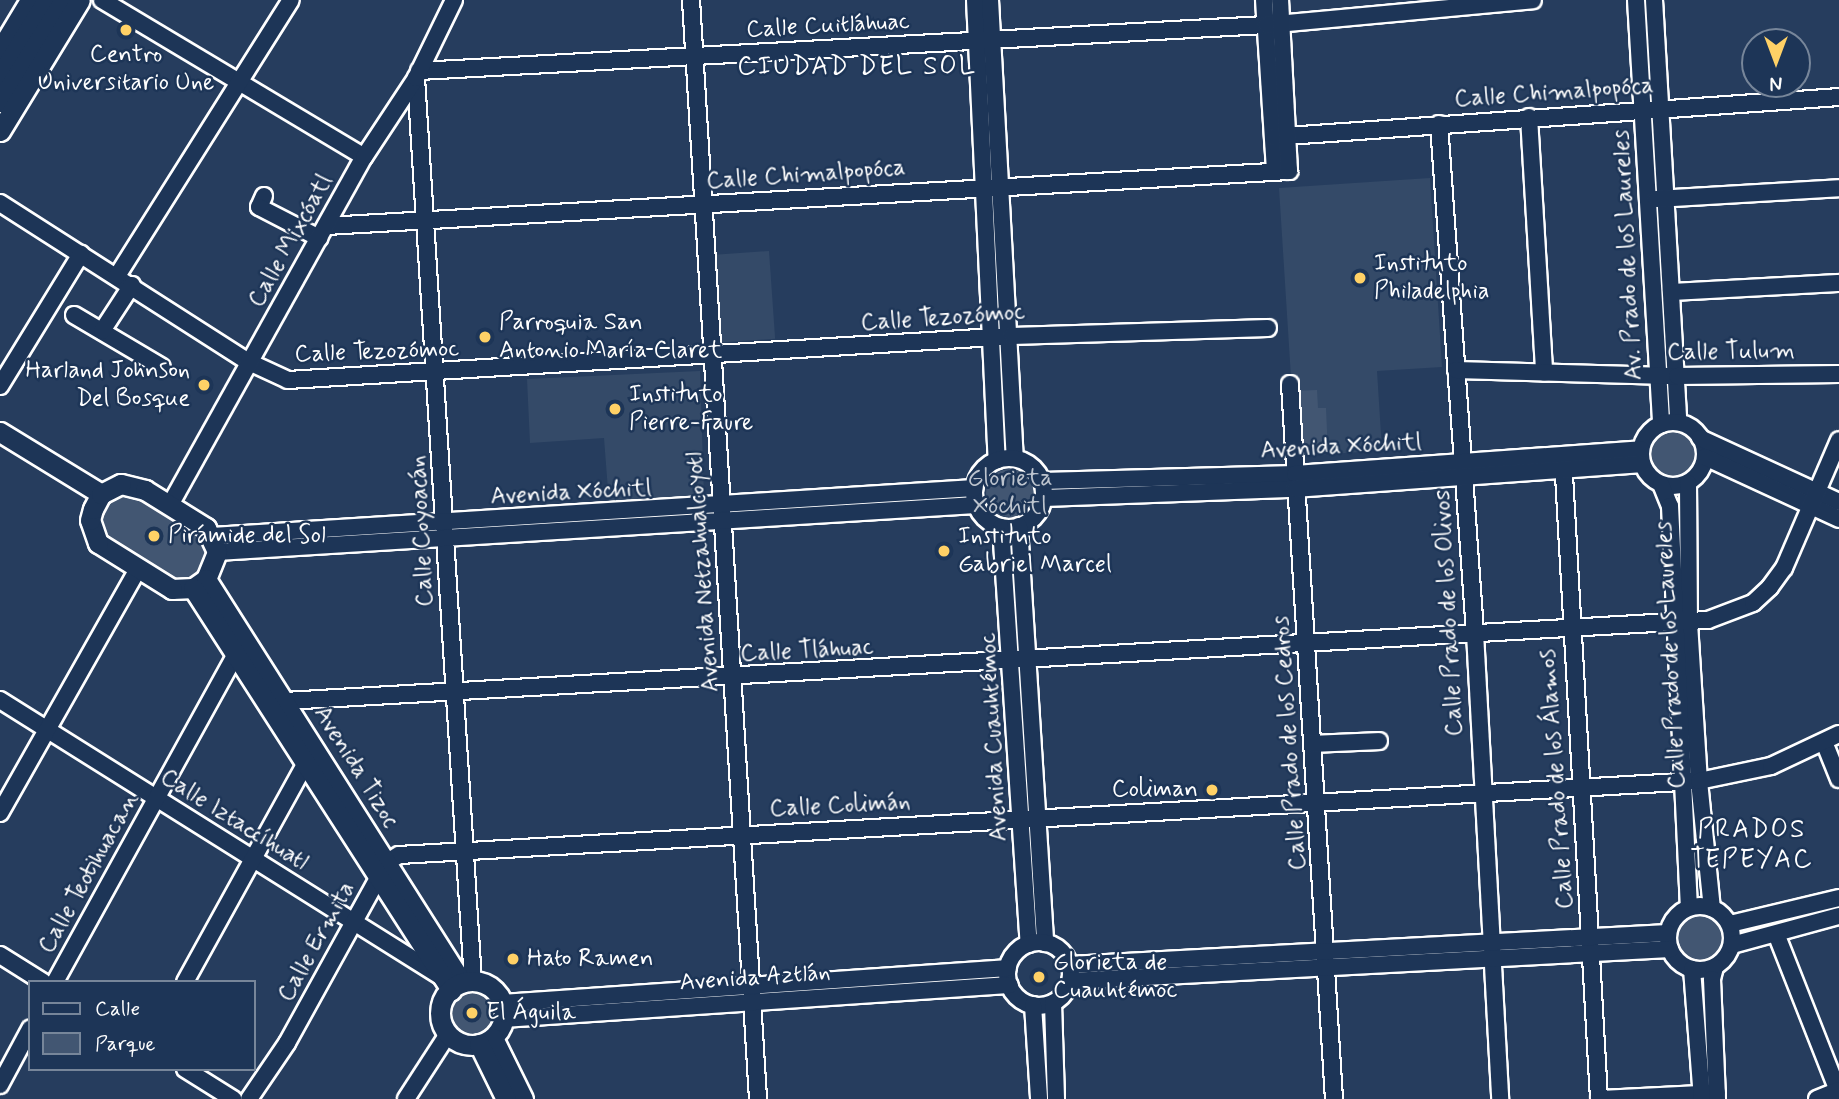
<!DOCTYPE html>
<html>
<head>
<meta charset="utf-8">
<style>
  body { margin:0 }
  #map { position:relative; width:1839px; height:1099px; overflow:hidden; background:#263d5e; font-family:Mynerve,sans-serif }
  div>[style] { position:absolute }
  .built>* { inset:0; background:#344a68; transform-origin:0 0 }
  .green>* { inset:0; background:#425672 }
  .round { border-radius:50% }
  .roads { filter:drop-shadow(2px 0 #fff) drop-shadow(-2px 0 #fff) drop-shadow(0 2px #fff) drop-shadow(0 -2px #fff) }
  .minor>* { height:16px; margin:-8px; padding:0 8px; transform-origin:8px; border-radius:8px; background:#1d3557 }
  .minor>.ring { margin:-8px; padding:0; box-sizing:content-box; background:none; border:16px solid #1d3557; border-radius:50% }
  .major>* { height:19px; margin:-9.5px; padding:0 9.5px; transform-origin:9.5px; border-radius:9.5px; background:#1d3557 }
  .major>.ring { margin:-9.5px; padding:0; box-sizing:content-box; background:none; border:19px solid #1d3557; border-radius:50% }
  .dots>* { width:19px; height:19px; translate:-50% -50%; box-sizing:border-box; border:4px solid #1d3557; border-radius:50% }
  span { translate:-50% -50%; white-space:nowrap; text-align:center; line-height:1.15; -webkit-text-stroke:5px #1d3557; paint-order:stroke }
  .street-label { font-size:24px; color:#fff }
  .poi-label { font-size:24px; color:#fff }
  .left { translate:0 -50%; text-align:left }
  .right { translate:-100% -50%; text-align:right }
  .park-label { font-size:24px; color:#bdc4ce }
  .neighbourhood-label { font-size:26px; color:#fff; letter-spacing:2px }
  .legend { position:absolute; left:28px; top:980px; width:228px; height:91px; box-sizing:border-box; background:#1d3557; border:2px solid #77869a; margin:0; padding:9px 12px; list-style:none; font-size:21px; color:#fff }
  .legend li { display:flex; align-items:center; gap:14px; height:35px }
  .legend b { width:35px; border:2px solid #77869a }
  .north { position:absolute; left:1741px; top:28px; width:70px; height:70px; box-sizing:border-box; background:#1d3557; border:2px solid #77869a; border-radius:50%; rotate:180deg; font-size:19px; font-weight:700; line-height:28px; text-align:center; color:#fff }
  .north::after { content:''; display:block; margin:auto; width:24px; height:32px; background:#ffd166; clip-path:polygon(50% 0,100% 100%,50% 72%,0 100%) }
</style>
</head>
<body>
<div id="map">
  <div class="built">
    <i style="clip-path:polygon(1430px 178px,1442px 367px,1377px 371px,1382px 450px,1376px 451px,1375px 443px,1367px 444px,1361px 452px,1296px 456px,1279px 188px)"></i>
    <i style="left:769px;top:251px;width:88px;height:54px;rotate:86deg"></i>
    <i style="clip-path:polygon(700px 371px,704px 497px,609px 503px,604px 438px,530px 443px,527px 379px)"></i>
  </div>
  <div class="green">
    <i style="clip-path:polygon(1317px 390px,1318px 408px,1326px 408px,1328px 454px,1296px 456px,1292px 391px)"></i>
    <i class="round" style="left:1648px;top:429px;width:50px;height:50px"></i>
    <i class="round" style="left:986px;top:469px;width:48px;height:48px"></i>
    <i style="clip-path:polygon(123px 491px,136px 493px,204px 535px,206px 570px,181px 584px,105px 539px,101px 513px,107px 501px)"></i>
    <i class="round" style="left:1677px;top:915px;width:48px;height:48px"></i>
    <i class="round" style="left:448px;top:991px;width:46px;height:46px"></i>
  </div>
  <div class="roads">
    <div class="minor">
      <i style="left:102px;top:0;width:305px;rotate:30.9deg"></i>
      <i style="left:691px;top:0;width:1101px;rotate:86.51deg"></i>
      <i style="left:975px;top:0;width:461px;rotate:87.3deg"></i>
      <i style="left:990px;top:0;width:459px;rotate:86.9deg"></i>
      <i style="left:1264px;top:0;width:172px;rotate:86.3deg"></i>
      <i style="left:1636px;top:0;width:425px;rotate:86.6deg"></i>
      <i style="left:1654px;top:0;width:423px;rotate:86.7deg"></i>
      <i style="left:419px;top:71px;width:848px;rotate:-3.11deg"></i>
      <i style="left:1266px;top:25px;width:268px;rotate:-5.3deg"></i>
      <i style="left:416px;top:78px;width:906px;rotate:86.39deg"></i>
      <i style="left:1529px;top:117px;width:256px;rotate:86.6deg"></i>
      <i style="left:1439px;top:124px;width:510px;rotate:85.95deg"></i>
      <i style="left:1475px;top:633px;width:467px;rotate:86.9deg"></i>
      <i style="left:1273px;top:137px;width:567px;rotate:-4.04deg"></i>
      <i style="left:264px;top:196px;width:12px;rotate:114deg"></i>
      <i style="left:259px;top:207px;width:68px;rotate:27.3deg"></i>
      <i style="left:1656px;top:199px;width:183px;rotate:-3.4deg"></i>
      <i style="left:0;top:203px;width:295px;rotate:32.6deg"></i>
      <i style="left:249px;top:362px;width:43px;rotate:24.8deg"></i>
      <i style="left:288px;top:380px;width:725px;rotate:-3.48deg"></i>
      <i style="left:1012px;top:336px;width:256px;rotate:-1.8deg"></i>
      <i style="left:326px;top:226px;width:965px;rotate:-3.27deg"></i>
      <i style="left:1289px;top:171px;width:171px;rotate:-93deg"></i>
      <i style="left:117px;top:276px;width:326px;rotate:-57.8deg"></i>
      <i style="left:1671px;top:292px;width:168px;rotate:-3.1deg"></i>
      <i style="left:74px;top:315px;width:102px;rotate:30.6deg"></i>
      <i style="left:102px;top:331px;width:55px;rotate:-56.9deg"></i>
      <i style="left:1456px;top:370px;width:221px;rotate:1.6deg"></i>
      <i style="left:1677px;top:376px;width:162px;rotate:-0.7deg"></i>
      <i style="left:1290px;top:384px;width:716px;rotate:86.48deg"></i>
      <i style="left:0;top:386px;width:155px;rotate:-58.5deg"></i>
      <i class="ring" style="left:1641px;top:422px;width:48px;height:48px"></i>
      <i style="left:1700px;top:438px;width:153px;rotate:24.7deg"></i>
      <i style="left:1563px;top:457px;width:643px;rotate:86.79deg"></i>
      <i style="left:1599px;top:1099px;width:118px;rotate:-2.9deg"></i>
      <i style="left:1705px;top:457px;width:148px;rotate:24.8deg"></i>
      <i class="ring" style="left:974px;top:458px;width:54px;height:54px"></i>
      <i style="left:1043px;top:481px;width:252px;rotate:-1.6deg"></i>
      <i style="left:1295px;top:474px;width:347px;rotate:-4.1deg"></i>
      <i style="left:1688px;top:483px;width:140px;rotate:89.6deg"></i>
      <i style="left:1689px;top:623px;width:158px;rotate:86.4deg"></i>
      <i style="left:1699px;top:781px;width:128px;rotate:84.2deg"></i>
      <i style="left:1661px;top:484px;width:24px;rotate:68deg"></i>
      <i style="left:1670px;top:506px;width:402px;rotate:87.3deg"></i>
      <i style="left:1044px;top:498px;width:251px;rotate:-2.1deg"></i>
      <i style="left:1295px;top:489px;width:348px;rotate:-4.1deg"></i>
      <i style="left:170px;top:505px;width:398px;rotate:-60.9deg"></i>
      <i style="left:364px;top:157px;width:95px;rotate:-56.6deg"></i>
      <i style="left:416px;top:78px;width:87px;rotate:-64deg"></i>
      <i style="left:1019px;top:526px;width:418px;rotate:86.4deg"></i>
      <i style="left:1001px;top:527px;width:418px;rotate:86.2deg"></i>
      <i style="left:212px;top:536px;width:764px;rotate:-3.6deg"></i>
      <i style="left:217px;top:552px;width:760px;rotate:-3.54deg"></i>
      <i style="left:0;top:700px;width:519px;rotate:32.1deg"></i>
      <i style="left:277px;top:707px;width:10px;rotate:-37deg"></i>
      <i style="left:285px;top:701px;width:1425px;rotate:-3.26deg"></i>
      <i style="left:1708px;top:620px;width:48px;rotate:-20.7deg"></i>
      <i style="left:1753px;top:603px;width:23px;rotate:-43deg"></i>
      <i style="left:1770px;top:587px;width:24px;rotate:-54deg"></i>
      <i style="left:1784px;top:568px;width:139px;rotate:-66.7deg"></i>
      <i style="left:1824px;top:742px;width:40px;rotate:68deg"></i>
      <i style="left:1313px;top:744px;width:66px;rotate:-2.6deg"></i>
      <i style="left:0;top:813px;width:280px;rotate:-60.5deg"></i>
      <i class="ring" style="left:1668px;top:906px;width:48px;height:48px"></i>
      <i style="left:1730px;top:924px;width:112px;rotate:-13.4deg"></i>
      <i style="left:1777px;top:936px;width:169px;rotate:68.5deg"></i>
      <i class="ring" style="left:1007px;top:942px;width:48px;height:48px"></i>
      <i style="left:1732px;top:945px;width:111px;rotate:-15.2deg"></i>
      <i style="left:0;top:955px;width:51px;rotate:32.1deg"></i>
      <i style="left:1069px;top:965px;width:600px;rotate:-3.06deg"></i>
      <i style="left:1715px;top:967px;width:12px;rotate:104deg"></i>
      <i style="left:1712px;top:979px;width:120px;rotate:87.6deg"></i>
      <i style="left:1692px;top:969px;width:130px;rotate:85.6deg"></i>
      <i style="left:1070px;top:981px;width:601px;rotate:-3.05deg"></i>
      <i style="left:55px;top:982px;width:383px;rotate:-61.1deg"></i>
      <i style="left:185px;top:982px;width:258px;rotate:-61.1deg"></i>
      <i style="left:502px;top:1003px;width:507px;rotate:-3.96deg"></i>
      <i style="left:1053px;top:1003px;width:96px;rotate:88.2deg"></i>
      <i style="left:1033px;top:1005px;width:94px;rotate:86.3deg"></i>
      <i style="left:503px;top:1019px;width:508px;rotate:-3.84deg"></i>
      <i style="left:185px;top:1069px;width:57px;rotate:32deg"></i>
      <i style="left:0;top:1085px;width:64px;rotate:-61.8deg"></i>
      <i style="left:249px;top:1099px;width:68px;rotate:-55.8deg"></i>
      <i style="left:287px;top:1043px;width:207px;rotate:-61.1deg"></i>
      <i style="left:387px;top:862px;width:14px;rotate:-30deg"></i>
      <i style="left:399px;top:855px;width:1302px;rotate:-3.26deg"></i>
      <i style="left:1699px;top:781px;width:74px;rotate:-11.8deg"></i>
      <i style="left:1771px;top:766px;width:75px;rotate:-25.2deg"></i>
      <i style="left:406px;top:1099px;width:77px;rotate:-57.1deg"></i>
      <i style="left:1817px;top:1099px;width:24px;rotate:-22deg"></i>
    </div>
    <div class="major">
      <i style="left:0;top:50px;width:58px;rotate:-59deg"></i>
      <i style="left:0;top:76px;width:89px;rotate:-58.3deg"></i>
      <i style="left:0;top:102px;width:120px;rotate:-57.9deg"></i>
      <i style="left:0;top:131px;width:153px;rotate:-58.6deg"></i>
      <i style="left:0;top:432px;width:119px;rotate:31.5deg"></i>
      <i style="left:121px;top:484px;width:25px;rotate:14deg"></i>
      <i style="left:145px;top:490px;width:72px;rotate:31.9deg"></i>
      <i style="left:206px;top:528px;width:26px;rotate:65deg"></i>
      <i style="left:217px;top:552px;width:29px;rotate:112deg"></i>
      <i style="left:206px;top:579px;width:16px;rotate:145deg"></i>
      <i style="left:193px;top:588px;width:21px;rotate:177deg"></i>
      <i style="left:172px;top:589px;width:87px;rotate:-148.1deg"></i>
      <i style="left:98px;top:543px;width:24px;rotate:-109deg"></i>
      <i style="left:90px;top:520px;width:11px;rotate:-75deg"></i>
      <i style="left:93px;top:509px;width:17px;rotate:-62deg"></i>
      <i style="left:101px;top:494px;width:22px;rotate:-27deg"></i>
      <i style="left:206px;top:579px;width:478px;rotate:57.6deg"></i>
      <i style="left:193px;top:588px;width:478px;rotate:57.3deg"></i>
      <i class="ring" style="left:440px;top:981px;width:45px;height:45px"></i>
      <i style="left:493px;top:1038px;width:68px;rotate:63.8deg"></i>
      <i style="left:479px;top:1044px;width:61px;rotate:63.9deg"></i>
    </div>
  </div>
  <div class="dots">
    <i style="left:126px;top:30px;background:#ffd166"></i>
    <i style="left:1360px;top:278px;background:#ffd166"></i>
    <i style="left:485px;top:337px;background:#ffd166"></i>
    <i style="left:204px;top:385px;background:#ffd166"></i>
    <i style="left:615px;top:409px;background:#ffd166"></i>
    <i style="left:154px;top:536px;background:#ffd166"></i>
    <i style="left:944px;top:551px;background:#ffd166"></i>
    <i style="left:1212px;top:790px;background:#ffd166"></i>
    <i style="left:513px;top:959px;background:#ffd166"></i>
    <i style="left:1039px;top:977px;background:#ffd166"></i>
    <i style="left:472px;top:1013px;background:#ffd166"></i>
  </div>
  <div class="street-label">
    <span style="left:828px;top:26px;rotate:-3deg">Calle Cuitláhuac</span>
    <span style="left:1554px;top:93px;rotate:-4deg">Calle Chimalpopóca</span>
    <span style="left:806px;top:175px;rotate:-4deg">Calle Chimalpopóca</span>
    <span style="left:291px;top:241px;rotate:-61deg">Calle Mixcóatl</span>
    <span style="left:1628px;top:255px;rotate:-93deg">Av. Prado de los Laureles</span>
    <span style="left:943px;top:318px;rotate:-4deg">Calle Tezozómoc</span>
    <span style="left:377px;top:352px;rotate:-2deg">Calle Tezozómoc</span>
    <span style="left:1731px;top:352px;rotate:-1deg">Calle Tulum</span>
    <span style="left:1341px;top:447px;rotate:-3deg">Avenida Xóchitl</span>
    <span style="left:571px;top:493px;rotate:-3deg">Avenida Xóchitl</span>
    <span style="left:422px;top:531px;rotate:-93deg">Calle Coyoacán</span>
    <span style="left:703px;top:572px;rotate:-94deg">Avenida Netzahualcoyotl</span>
    <span style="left:1449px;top:613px;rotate:-93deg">Calle Prado de los Olivos</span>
    <span style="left:807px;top:651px;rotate:-3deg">Calle Tláhuac</span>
    <span style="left:1671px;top:655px;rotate:-93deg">Calle Prado de los Laureles</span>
    <span style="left:994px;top:737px;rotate:-93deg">Avenida Cuauhtémoc</span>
    <span style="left:1290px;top:743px;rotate:-94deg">Calle Prado de los Cedros</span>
    <span style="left:356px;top:767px;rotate:58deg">Avenida Tizoc</span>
    <span style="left:1557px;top:779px;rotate:-94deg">Calle Prado de los Álamos</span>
    <span style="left:840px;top:806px;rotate:-3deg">Calle Colimán</span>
    <span style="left:234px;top:820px;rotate:32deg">Calle Iztaccíhuatl</span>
    <span style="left:89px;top:873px;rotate:-61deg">Calle Teotihuacan</span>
    <span style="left:317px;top:942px;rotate:-61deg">Calle Ermita</span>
    <span style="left:755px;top:978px;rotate:-4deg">Avenida Aztlán</span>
  </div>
  <div class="poi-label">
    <span style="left:126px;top:69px">Centro<br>Universitario Une</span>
    <span class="left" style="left:1374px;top:278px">Instituto<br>Philadelphia</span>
    <span class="left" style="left:499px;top:337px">Parroquia San<br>Antonio María Claret</span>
    <span class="right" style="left:190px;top:385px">Harland Johnson<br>Del Bosque</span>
    <span class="left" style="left:629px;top:409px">Instituto<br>Pierre-Faure</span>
    <span class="left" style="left:168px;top:536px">Pirámide del Sol</span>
    <span class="left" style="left:958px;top:551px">Instituto<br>Gabriel Marcel</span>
    <span class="right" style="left:1198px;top:790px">Coliman</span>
    <span class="left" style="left:527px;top:959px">Hato Ramen</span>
    <span class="left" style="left:1053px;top:977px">Glorieta de<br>Cuauhtémoc</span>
    <span class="left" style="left:486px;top:1013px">El Águila</span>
  </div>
  <div class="park-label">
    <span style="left:1010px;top:493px">Glorieta<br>Xóchitl</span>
  </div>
  <div class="neighbourhood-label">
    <span style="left:857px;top:68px">CIUDAD DEL SOL</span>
    <span style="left:1752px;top:846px">PRADOS<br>TEPEYAC</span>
  </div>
  <ul class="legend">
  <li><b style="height:9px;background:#1d3557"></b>Calle</li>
  <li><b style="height:19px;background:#425672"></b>Parque</li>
  </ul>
  <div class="north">N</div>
</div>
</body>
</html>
